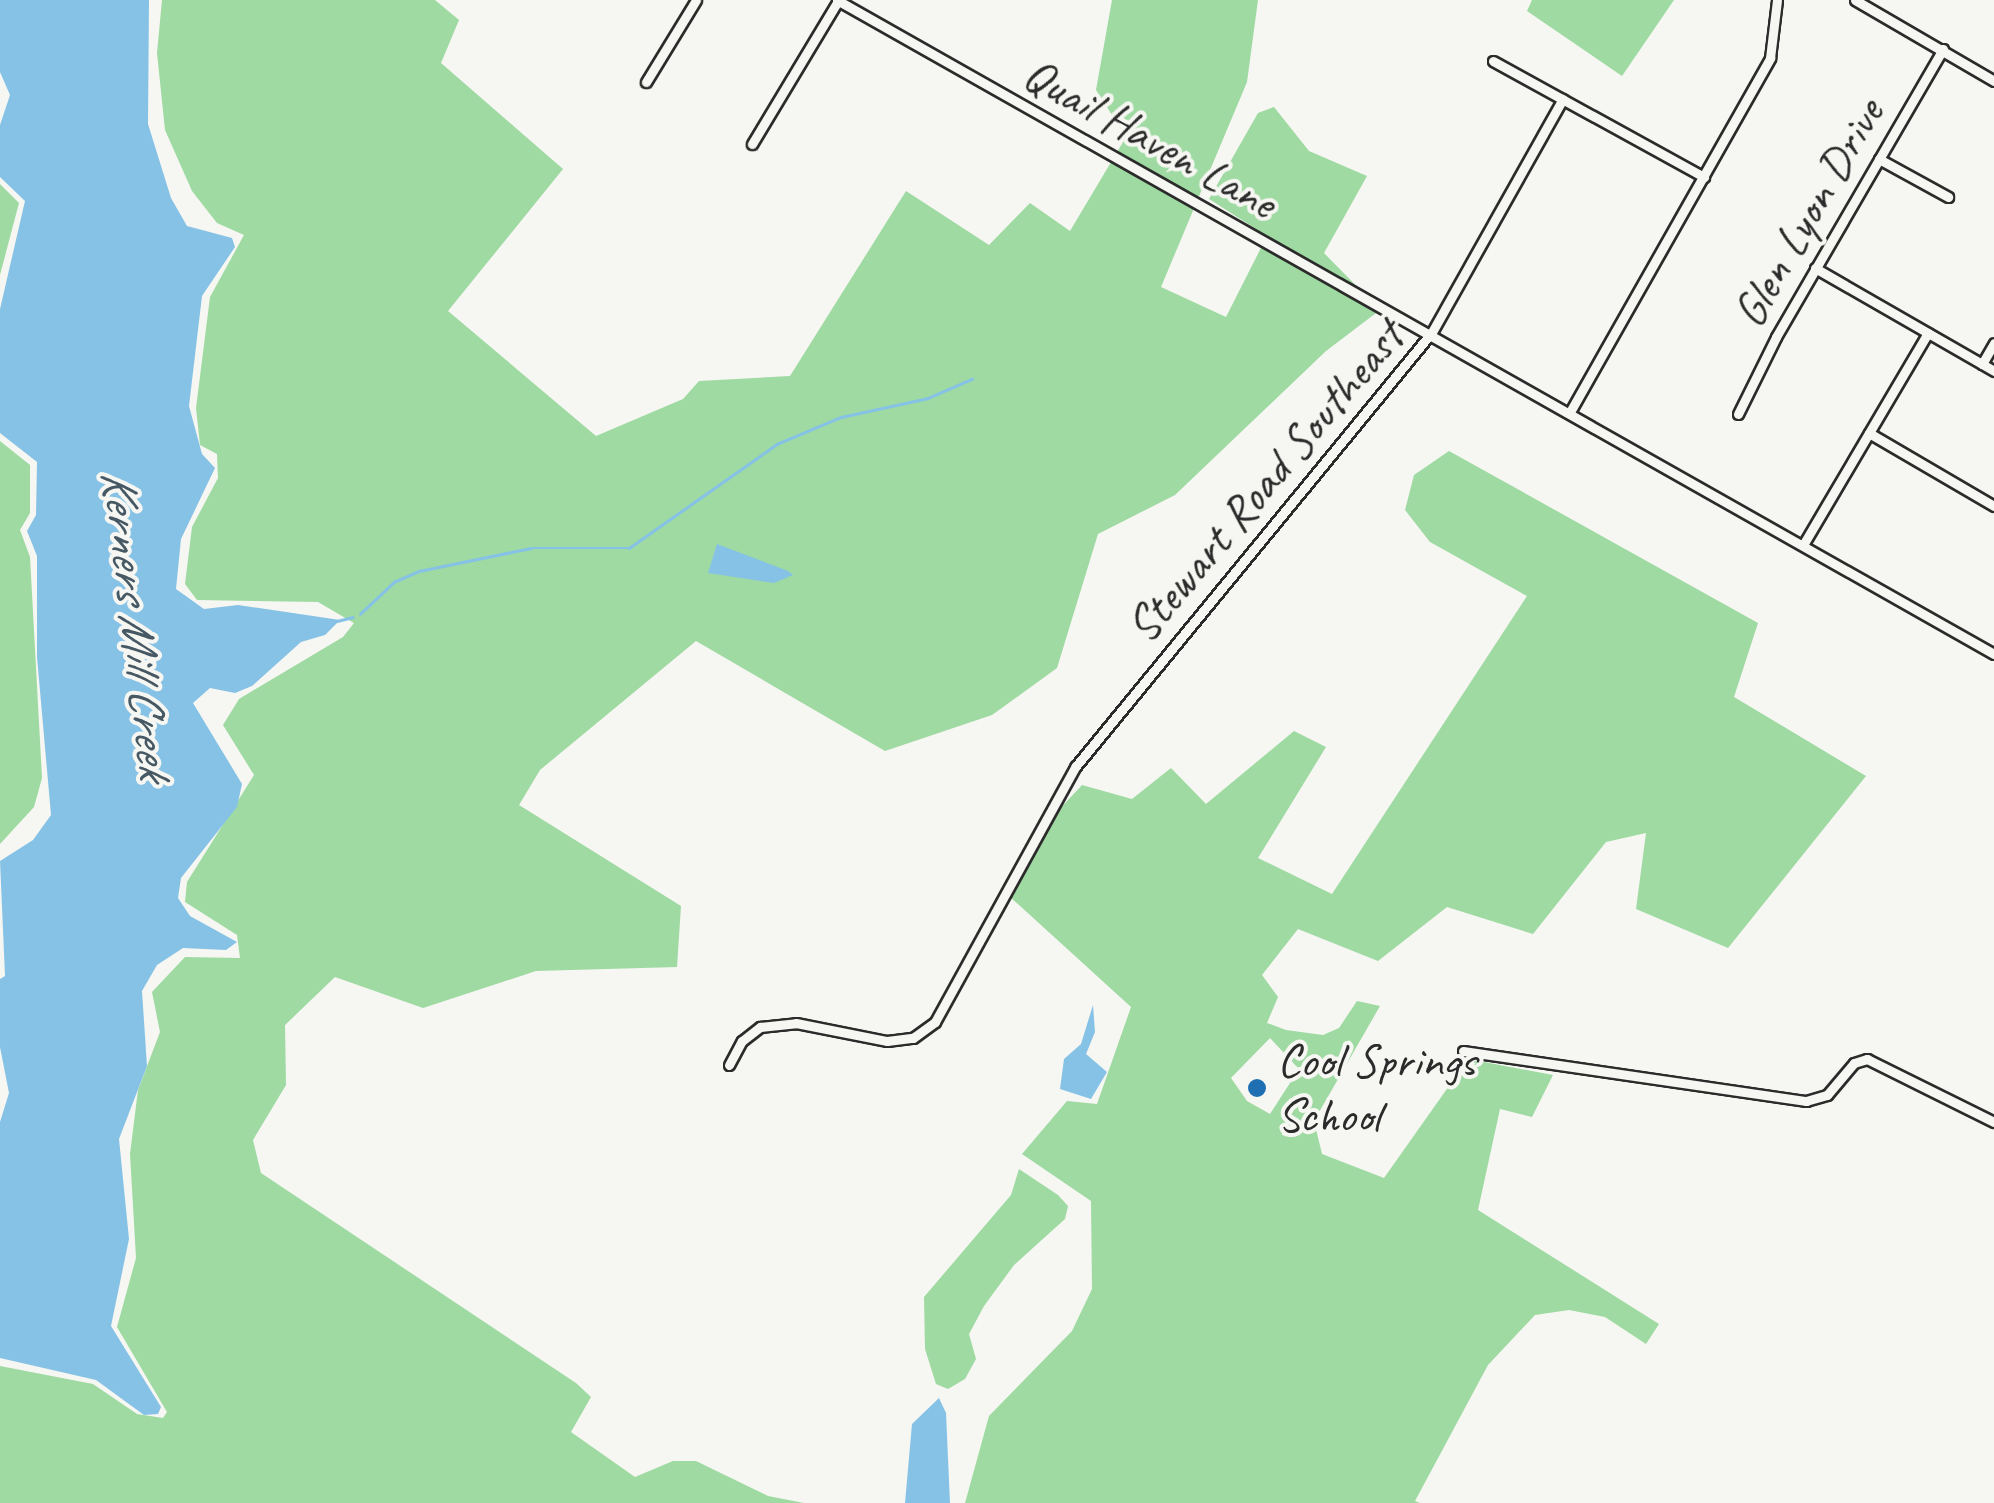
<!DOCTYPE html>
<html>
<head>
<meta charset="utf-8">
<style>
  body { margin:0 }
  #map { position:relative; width:1994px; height:1503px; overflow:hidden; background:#f6f6f2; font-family:Caveat,sans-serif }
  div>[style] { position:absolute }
  .green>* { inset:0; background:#9edaa1 }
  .water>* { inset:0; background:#86c2e6 }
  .stream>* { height:2.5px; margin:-1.25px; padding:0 1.25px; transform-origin:1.25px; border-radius:1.25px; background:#86c2e6 }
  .roads { filter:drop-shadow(2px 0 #2b2b2b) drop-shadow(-2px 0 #2b2b2b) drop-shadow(0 2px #2b2b2b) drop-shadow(0 -2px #2b2b2b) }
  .minor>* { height:9px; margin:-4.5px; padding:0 4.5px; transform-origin:4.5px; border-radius:4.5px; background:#f6f6f2 }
  .dots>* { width:28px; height:28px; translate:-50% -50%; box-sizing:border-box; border:5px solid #f6f6f2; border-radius:50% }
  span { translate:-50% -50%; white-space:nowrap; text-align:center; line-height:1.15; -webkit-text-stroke:8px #f6f6f2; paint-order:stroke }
  .street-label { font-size:48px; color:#2b2b2b }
  .poi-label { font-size:48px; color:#2b2b2b }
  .left { translate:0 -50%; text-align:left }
  .water-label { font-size:50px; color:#465863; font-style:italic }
</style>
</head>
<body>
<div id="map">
  <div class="green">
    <i style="clip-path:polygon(162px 0,435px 0,459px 20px,441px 63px,563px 169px,448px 311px,596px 436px,683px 399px,699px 381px,790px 376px,906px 191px,989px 245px,1030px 203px,1070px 231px,1126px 137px,1096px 90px,1112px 0,1258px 0,1247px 82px,1161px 287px,1226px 317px,1267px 236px,1209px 199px,1258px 113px,1274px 107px,1309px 151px,1367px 176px,1324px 253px,1380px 310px,1326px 351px,1175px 495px,1098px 534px,1057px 668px,992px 715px,885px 751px,696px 641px,540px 770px,519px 805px,681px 906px,677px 967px,536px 971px,423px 1008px,335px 977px,285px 1025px,286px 1085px,253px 1140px,261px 1173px,576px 1383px,591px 1397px,571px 1432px,635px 1477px,673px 1461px,696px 1461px,768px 1496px,804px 1503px,0 1503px,0 1366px,93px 1384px,137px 1414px,163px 1418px,167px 1412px,117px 1327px,136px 1258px,130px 1154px,138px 1090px,160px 1032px,152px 992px,185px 957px,240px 958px,237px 935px,185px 902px,187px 882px,254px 775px,223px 725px,239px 699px,343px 637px,354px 623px,318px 602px,197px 600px,185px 584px,192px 527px,218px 478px,217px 454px,200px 445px,196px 408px,210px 297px,244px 235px,217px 223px,192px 191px,165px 130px,157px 53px)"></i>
    <i style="clip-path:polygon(1532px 0,1674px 0,1622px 76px,1527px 11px)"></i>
    <i style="clip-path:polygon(0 184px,19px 203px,0 275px)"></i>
    <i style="clip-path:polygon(0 441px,30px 465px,30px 513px,20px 530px,30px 557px,42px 778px,34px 807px,0 844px)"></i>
    <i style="clip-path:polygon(evenodd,1449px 451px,1758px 623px,1734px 697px,1866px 776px,1728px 948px,1636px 909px,1646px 833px,1606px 842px,1533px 934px,1447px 907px,1378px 961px,1298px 929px,1262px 975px,1278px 997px,1267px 1023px,1286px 1030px,1323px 1035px,1339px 1028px,1357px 1001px,1380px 1006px,1314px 1121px,1322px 1154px,1384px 1178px,1468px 1059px,1553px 1075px,1532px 1117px,1500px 1109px,1478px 1210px,1659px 1324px,1646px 1344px,1605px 1317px,1569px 1310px,1535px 1315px,1488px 1365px,1415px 1501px,1420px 1503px,965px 1503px,989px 1416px,1072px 1331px,1092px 1289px,1091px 1201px,1022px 1154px,1067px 1101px,1097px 1104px,1131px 1007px,1009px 896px,1053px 816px,1082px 785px,1132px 799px,1171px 768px,1206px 804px,1294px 731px,1326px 747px,1258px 858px,1332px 894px,1527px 596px,1430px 542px,1405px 510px,1414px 475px,1449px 451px,1270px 1038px,1299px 1069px,1270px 1114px,1247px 1101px,1231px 1078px,1270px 1038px)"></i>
    <i style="clip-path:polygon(1019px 1169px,1058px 1195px,1068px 1206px,1065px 1219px,1014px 1265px,984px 1306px,969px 1334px,976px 1359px,965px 1379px,948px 1389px,936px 1384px,925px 1349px,924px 1297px,1011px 1195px)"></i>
  </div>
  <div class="water">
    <i style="clip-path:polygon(0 0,149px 0,148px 124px,171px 198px,187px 226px,232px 238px,235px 247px,202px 296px,189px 406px,202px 454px,215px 468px,181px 539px,176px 589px,204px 609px,238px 605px,340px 620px,325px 635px,301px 642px,252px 686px,235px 693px,210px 688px,193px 703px,242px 784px,237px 807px,181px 878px,178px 898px,190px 916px,237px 942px,226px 950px,183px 948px,157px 965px,142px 991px,147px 1066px,119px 1139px,129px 1239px,111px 1326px,161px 1407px,158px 1414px,144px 1415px,96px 1380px,0 1358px,0 1122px,9px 1093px,0 1047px,0 979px,5px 976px,0 861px,33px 840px,51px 815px,37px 657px,37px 556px,27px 531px,36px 515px,37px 462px,0 433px,0 309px,25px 201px,0 177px,0 125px,10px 95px,0 72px)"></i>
    <i style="clip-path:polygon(717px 544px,788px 571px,793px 575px,774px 583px,708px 573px)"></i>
    <i style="clip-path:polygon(1093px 1005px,1095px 1032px,1086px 1054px,1107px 1072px,1091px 1099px,1060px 1089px,1064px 1059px,1081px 1044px)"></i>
    <i style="clip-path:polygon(939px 1398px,946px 1413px,950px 1503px,905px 1503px,912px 1424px)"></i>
  </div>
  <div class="stream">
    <i style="left:360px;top:614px;width:47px;rotate:-43.3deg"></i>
    <i style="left:394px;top:582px;width:27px;rotate:-24deg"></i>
    <i style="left:419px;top:571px;width:114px;rotate:-11.6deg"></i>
    <i style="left:531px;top:548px;width:98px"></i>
    <i style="left:629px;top:548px;width:181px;rotate:-35.1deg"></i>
    <i style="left:777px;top:444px;width:69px;rotate:-22.9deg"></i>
    <i style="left:841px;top:417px;width:89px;rotate:-12.3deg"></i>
    <i style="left:928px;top:398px;width:48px;rotate:-23.4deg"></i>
    <i style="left:337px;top:621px;width:16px;rotate:-14deg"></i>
  </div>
  <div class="roads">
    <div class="minor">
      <i style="left:837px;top:0;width:1329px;rotate:29.48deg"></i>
      <i style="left:1855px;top:0;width:161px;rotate:30.2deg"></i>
      <i style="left:1493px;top:61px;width:241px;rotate:28.8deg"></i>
      <i style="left:646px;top:82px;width:96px;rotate:-58.6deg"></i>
      <i style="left:752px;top:144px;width:167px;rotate:-59deg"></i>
      <i style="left:1879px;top:159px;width:79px;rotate:28.8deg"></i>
      <i style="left:1815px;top:268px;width:207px;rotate:29.9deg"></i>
      <i style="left:1982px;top:364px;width:24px;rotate:-60deg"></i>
      <i style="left:1570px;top:412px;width:407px;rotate:-60.5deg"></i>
      <i style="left:1770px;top:58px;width:58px;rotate:-83.1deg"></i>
      <i style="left:1738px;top:414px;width:86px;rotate:-63.7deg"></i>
      <i style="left:1776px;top:337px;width:333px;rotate:-59.9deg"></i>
      <i style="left:1869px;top:433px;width:145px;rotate:30.3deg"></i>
      <i style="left:1803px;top:545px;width:246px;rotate:-59.5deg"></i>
      <i style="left:1463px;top:1051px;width:347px;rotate:8.3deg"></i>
      <i style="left:1806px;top:1101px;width:22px;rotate:-16deg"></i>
      <i style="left:1827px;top:1095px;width:42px;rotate:-49.8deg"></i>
      <i style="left:1854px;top:1063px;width:14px;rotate:-17deg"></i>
      <i style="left:1867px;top:1059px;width:142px;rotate:26.4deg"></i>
      <i style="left:729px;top:1065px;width:27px;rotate:-62deg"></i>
      <i style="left:742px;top:1041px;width:23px;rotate:-38deg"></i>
      <i style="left:760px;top:1027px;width:36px;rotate:-6deg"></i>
      <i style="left:796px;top:1023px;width:93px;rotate:11.2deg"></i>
      <i style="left:887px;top:1041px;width:26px;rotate:-7deg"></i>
      <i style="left:913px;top:1038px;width:27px;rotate:-36deg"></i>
      <i style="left:935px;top:1022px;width:292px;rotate:-61.2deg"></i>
      <i style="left:1076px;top:766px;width:561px;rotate:-50.64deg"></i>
      <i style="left:1432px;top:332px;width:267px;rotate:-60.7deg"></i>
    </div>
  </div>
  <div class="dots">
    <i style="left:1257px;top:1088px;background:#1f6fb2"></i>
  </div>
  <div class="street-label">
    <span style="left:1150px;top:138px;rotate:29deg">Quail Haven Lane</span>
    <span style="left:1808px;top:213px;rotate:-60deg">Glen Lyon Drive</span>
    <span style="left:1265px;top:482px;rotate:-50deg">Stewart Road Southeast</span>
  </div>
  <div class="poi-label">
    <span class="left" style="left:1277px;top:1088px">Cool Springs<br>School</span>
  </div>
  <div class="water-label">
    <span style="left:137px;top:624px;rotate:83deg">Kerners Mill Creek</span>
  </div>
</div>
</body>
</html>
